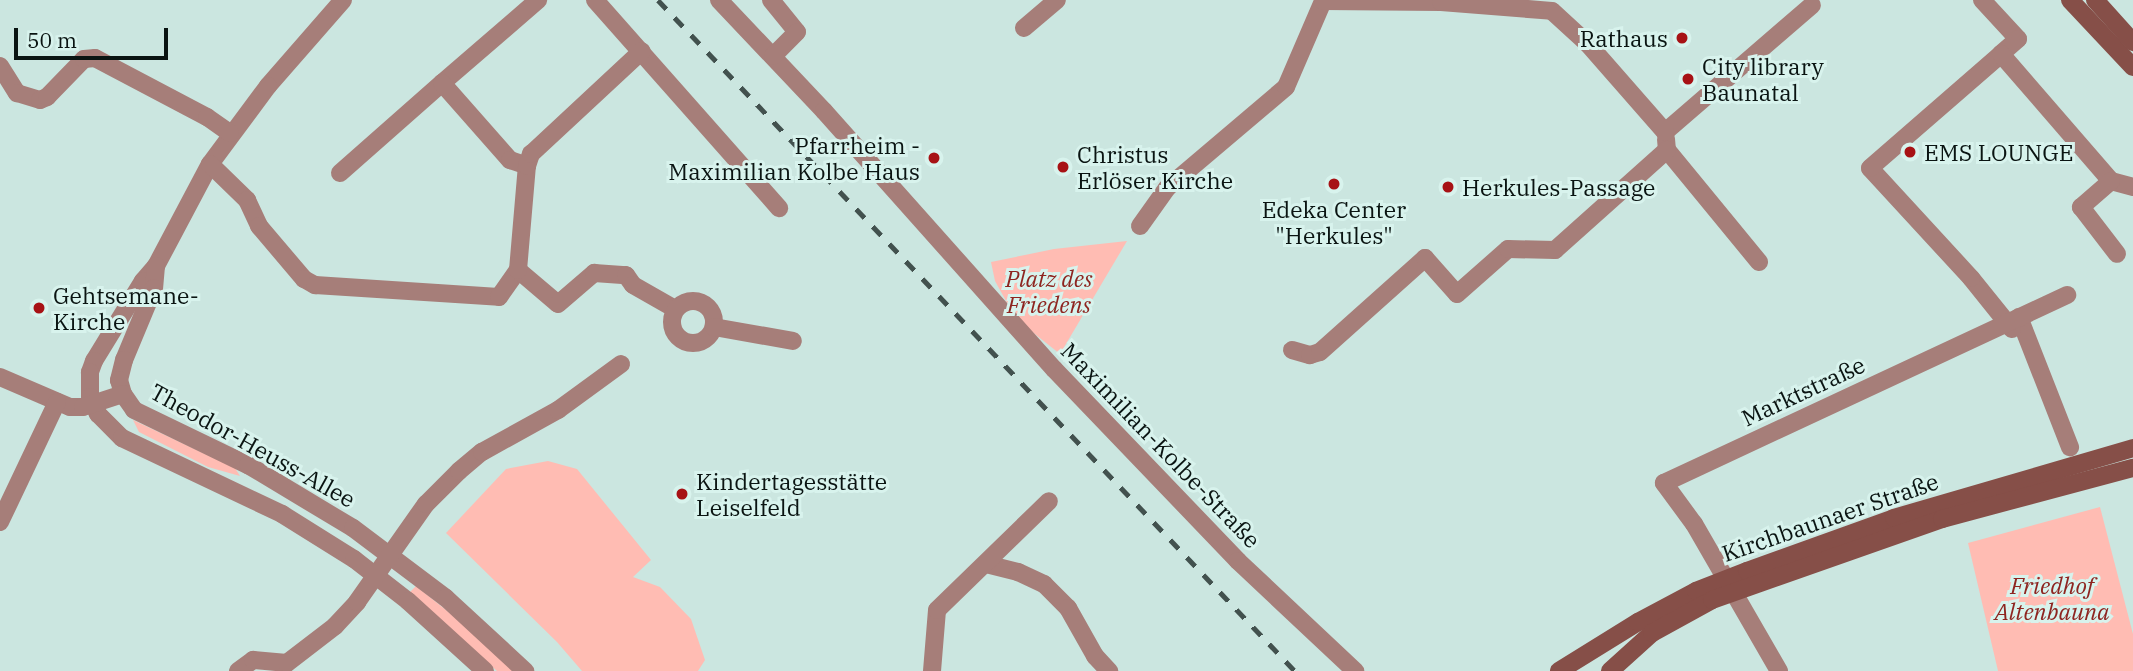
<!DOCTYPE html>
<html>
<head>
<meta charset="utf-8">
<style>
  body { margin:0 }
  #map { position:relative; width:2133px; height:671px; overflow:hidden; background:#cbe6e0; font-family:"IBM Plex Serif",serif }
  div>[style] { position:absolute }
  .green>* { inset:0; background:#ffbcb3 }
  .street>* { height:18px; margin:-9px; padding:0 9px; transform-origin:9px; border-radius:9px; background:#a67e79 }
  .street>.ring { margin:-9px; padding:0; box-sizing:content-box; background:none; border:18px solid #a67e79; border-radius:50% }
  .secondary>* { height:18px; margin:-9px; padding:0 9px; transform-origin:9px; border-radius:9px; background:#864f48 }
  .rail>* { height:5px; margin-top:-2.5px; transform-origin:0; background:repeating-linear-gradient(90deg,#42514e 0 12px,transparent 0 24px) }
  .dots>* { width:19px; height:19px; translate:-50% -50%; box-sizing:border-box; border:4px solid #d8f3ed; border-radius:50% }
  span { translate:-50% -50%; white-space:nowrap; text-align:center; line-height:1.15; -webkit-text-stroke:6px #d8f3ed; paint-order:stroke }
  .poi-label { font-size:23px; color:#0a1412 }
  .right { translate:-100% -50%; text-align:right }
  .left { translate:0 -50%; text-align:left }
  .park-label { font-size:23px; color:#8e2520; font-style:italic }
  .street-label { font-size:23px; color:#0a1412 }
  .scale { position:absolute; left:14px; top:28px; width:154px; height:32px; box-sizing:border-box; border:4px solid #0a1412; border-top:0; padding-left:9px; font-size:21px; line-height:24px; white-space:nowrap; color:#0a1412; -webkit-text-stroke:5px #d8f3ed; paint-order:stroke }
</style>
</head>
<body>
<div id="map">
  <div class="green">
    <i style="clip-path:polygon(1127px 241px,1060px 354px,1016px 319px,995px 281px,991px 262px,1054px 249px)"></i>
    <i style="clip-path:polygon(133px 420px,235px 468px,240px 476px,208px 467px,139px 432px)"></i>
    <i style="clip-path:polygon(548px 461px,577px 469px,651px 560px,633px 577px,660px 587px,691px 619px,705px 660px,698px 671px,582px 671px,557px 642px,446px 533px,506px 469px)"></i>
    <i style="clip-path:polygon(2100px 507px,2133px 634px,2133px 671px,1998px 671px,1968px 543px)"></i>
    <i style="clip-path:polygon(416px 586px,456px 618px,514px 671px,497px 671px,409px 593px)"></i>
  </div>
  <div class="street">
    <i style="left:343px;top:0;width:114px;rotate:131.1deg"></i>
    <i style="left:268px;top:86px;width:97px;rotate:126.6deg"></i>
    <i style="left:210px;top:164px;width:115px;rotate:117.9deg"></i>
    <i style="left:156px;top:266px;width:20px;rotate:131deg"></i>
    <i style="left:143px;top:281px;width:94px;rotate:121.5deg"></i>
    <i style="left:94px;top:361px;width:12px;rotate:110deg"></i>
    <i style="left:90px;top:372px;width:25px;rotate:90deg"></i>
    <i style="left:90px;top:397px;width:19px;rotate:65deg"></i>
    <i style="left:98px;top:414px;width:34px;rotate:45deg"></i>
    <i style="left:122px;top:438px;width:177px;rotate:25.4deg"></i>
    <i style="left:282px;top:514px;width:85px;rotate:32deg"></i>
    <i style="left:354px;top:559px;width:68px;rotate:37.9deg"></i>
    <i style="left:408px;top:601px;width:104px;rotate:42.3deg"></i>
    <i style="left:595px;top:0;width:278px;rotate:48.5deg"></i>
    <i style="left:719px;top:0;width:153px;rotate:46.6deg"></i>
    <i style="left:824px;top:111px;width:346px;rotate:48.3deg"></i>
    <i style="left:1054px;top:369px;width:266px;rotate:46.2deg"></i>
    <i style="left:1238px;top:561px;width:161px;rotate:43.2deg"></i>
    <i style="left:771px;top:0;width:41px;rotate:50.9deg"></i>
    <i style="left:797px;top:32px;width:34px;rotate:135deg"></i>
    <i style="left:1982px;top:0;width:53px;rotate:47.3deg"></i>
    <i style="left:2018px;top:39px;width:23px;rotate:139deg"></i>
    <i style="left:1024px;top:28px;width:43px;rotate:-40.3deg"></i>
    <i style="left:0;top:66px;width:32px;rotate:58deg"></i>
    <i style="left:17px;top:93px;width:24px;rotate:17deg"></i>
    <i style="left:40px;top:100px;width:8px;rotate:-23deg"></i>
    <i style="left:47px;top:97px;width:53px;rotate:-45.8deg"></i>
    <i style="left:84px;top:59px;width:11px;rotate:-5deg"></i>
    <i style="left:95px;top:58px;width:127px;rotate:27.8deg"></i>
    <i style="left:207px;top:117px;width:28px;rotate:35deg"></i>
    <i style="left:442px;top:83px;width:127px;rotate:-40.8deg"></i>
    <i style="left:1665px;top:132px;width:194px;rotate:-40.8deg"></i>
    <i style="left:1666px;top:139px;width:11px;rotate:85deg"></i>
    <i style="left:1667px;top:150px;width:145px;rotate:50.6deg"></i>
    <i style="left:210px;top:164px;width:52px;rotate:44.2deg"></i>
    <i style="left:247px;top:200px;width:29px;rotate:65deg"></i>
    <i style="left:259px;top:226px;width:70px;rotate:49.7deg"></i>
    <i style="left:304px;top:279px;width:13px;rotate:29deg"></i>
    <i style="left:315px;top:285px;width:184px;rotate:3.7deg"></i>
    <i style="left:499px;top:297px;width:33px;rotate:-55deg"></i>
    <i style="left:518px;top:270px;width:52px;rotate:40.4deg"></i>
    <i style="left:558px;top:304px;width:48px;rotate:-40.7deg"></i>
    <i style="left:594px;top:273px;width:32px;rotate:4deg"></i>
    <i style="left:626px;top:275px;width:12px;rotate:55deg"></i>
    <i style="left:633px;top:285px;width:48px;rotate:29.7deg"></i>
    <i style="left:340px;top:173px;width:136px;rotate:-41.4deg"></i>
    <i style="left:442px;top:83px;width:103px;rotate:48.6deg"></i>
    <i style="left:510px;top:160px;width:18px;rotate:19deg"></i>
    <i style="left:2111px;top:181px;width:23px;rotate:15deg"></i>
    <i style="left:1140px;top:226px;width:47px;rotate:-54.6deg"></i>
    <i style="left:1167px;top:188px;width:156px;rotate:-40.3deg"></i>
    <i style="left:1286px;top:87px;width:94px;rotate:-66.7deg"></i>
    <i style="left:1323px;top:1px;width:118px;rotate:0.5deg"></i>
    <i style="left:1441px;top:2px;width:111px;rotate:4.6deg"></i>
    <i style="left:1552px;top:11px;width:49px;rotate:42.5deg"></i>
    <i style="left:1588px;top:44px;width:117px;rotate:48.8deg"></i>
    <i style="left:156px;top:266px;width:22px;rotate:95deg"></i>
    <i style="left:154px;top:288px;width:78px;rotate:112.6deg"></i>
    <i style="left:124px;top:360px;width:21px;rotate:104deg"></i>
    <i style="left:119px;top:380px;width:15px;rotate:74deg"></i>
    <i style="left:123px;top:394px;width:19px;rotate:55deg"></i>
    <i style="left:134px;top:410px;width:127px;rotate:25.8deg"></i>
    <i style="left:248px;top:465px;width:122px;rotate:31deg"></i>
    <i style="left:353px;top:528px;width:116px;rotate:37deg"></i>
    <i style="left:446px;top:598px;width:108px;rotate:42.7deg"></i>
    <i style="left:518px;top:270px;width:104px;rotate:-85.1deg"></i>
    <i style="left:527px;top:166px;width:13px;rotate:-72deg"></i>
    <i style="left:531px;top:154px;width:151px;rotate:-42.9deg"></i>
    <i class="ring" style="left:672px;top:301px;width:24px;height:24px"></i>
    <i style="left:2019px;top:317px;width:140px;rotate:68.6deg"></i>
    <i style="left:714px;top:327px;width:80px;rotate:10deg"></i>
    <i style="left:2012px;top:329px;width:65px;rotate:-128.8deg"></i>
    <i style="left:1971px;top:278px;width:149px;rotate:-132.6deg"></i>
    <i style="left:1870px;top:168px;width:174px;rotate:-41deg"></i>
    <i style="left:2001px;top:54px;width:168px;rotate:49.1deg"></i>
    <i style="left:2111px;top:181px;width:40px;rotate:139deg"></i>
    <i style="left:2081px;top:207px;width:59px;rotate:52.5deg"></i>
    <i style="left:1292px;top:350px;width:19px;rotate:16deg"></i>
    <i style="left:1310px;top:355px;width:10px;rotate:-17deg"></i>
    <i style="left:1320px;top:352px;width:141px;rotate:-41.8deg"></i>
    <i style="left:1425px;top:258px;width:48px;rotate:48.4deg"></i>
    <i style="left:1457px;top:294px;width:68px;rotate:-41.4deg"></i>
    <i style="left:1508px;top:249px;width:47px;rotate:1.2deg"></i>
    <i style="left:1555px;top:250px;width:150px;rotate:-41.8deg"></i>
    <i style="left:0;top:377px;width:76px;rotate:23.2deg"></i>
    <i style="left:70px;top:407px;width:13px"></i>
    <i style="left:83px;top:407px;width:42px;rotate:-18deg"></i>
    <i style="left:0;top:522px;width:133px;rotate:-64.6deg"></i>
    <i style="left:986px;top:564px;width:33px;rotate:14deg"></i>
    <i style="left:1018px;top:572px;width:29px;rotate:25deg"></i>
    <i style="left:1044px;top:584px;width:34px;rotate:45deg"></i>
    <i style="left:1068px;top:608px;width:55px;rotate:60.6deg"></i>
    <i style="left:1095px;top:656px;width:21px;rotate:47deg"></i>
    <i style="left:238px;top:671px;width:19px;rotate:-36deg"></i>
    <i style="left:253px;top:660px;width:34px;rotate:5deg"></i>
    <i style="left:287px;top:663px;width:61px;rotate:-37.6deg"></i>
    <i style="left:335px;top:626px;width:33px;rotate:-47deg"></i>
    <i style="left:357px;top:602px;width:120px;rotate:-54.9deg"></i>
    <i style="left:426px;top:504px;width:47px;rotate:-45deg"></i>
    <i style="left:459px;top:471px;width:30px;rotate:-40deg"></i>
    <i style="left:482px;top:452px;width:87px;rotate:-28.9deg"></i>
    <i style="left:558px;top:410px;width:78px;rotate:-36.1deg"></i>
    <i style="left:932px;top:671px;width:61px;rotate:-85.3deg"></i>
    <i style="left:937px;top:610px;width:156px;rotate:-44.2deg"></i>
    <i style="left:1779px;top:671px;width:170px;rotate:-120deg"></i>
    <i style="left:1694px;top:524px;width:51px;rotate:-126.2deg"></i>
    <i style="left:1664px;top:483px;width:445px;rotate:-25deg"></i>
  </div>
  <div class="secondary">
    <i style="left:2070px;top:0;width:92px;rotate:46.8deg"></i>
    <i style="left:2095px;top:0;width:57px;rotate:47.9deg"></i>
    <i style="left:1559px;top:671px;width:93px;rotate:-31.8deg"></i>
    <i style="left:1638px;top:622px;width:66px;rotate:-28.1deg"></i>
    <i style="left:1696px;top:591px;width:55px;rotate:-21.4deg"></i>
    <i style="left:1747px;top:571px;width:156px;rotate:-19.8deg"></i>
    <i style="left:1894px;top:518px;width:249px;rotate:-16.3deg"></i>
    <i style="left:1610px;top:671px;width:57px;rotate:-42.1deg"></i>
    <i style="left:1652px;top:633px;width:68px;rotate:-28.8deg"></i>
    <i style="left:1712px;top:600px;width:244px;rotate:-19.4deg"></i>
    <i style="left:1942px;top:519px;width:198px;rotate:-15deg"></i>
  </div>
  <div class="rail">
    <i style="left:658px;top:0;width:925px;rotate:46.49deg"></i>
  </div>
  <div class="dots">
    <i style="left:1682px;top:38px;background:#a71215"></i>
    <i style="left:1688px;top:79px;background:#a71215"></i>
    <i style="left:1910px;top:152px;background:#a71215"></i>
    <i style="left:934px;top:158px;background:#a71215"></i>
    <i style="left:1063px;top:167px;background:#a71215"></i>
    <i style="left:1334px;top:184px;background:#a71215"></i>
    <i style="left:1448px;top:187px;background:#a71215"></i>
    <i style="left:39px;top:308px;background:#a71215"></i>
    <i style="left:682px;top:494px;background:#a71215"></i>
  </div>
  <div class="poi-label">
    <span class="right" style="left:1668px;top:38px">Rathaus</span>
    <span class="left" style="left:1702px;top:79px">City library<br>Baunatal</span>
    <span class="right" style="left:920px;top:158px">Pfarrheim -<br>Maximilian Kolbe Haus</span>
    <span class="left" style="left:1924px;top:152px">EMS LOUNGE</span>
    <span class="left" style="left:1077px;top:167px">Christus<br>Erlöser Kirche</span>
    <span class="left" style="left:1462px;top:187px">Herkules-Passage</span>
    <span style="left:1334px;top:222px">Edeka Center<br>"Herkules"</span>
    <span class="left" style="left:53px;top:308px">Gehtsemane-<br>Kirche</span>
    <span class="left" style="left:696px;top:494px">Kindertagesstätte<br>Leiselfeld</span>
  </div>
  <div class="park-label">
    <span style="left:1049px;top:291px">Platz des<br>Friedens</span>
    <span style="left:2052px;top:598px">Friedhof<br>Altenbauna</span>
  </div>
  <div class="street-label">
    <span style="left:1803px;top:391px;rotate:-25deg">Marktstraße</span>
    <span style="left:253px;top:445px;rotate:29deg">Theodor-Heuss-Allee</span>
    <span style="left:1161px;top:445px;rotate:46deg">Maximilian-Kolbe-Straße</span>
    <span style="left:1830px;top:517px;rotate:-19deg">Kirchbaunaer Straße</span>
  </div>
  <div class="scale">50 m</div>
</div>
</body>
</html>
